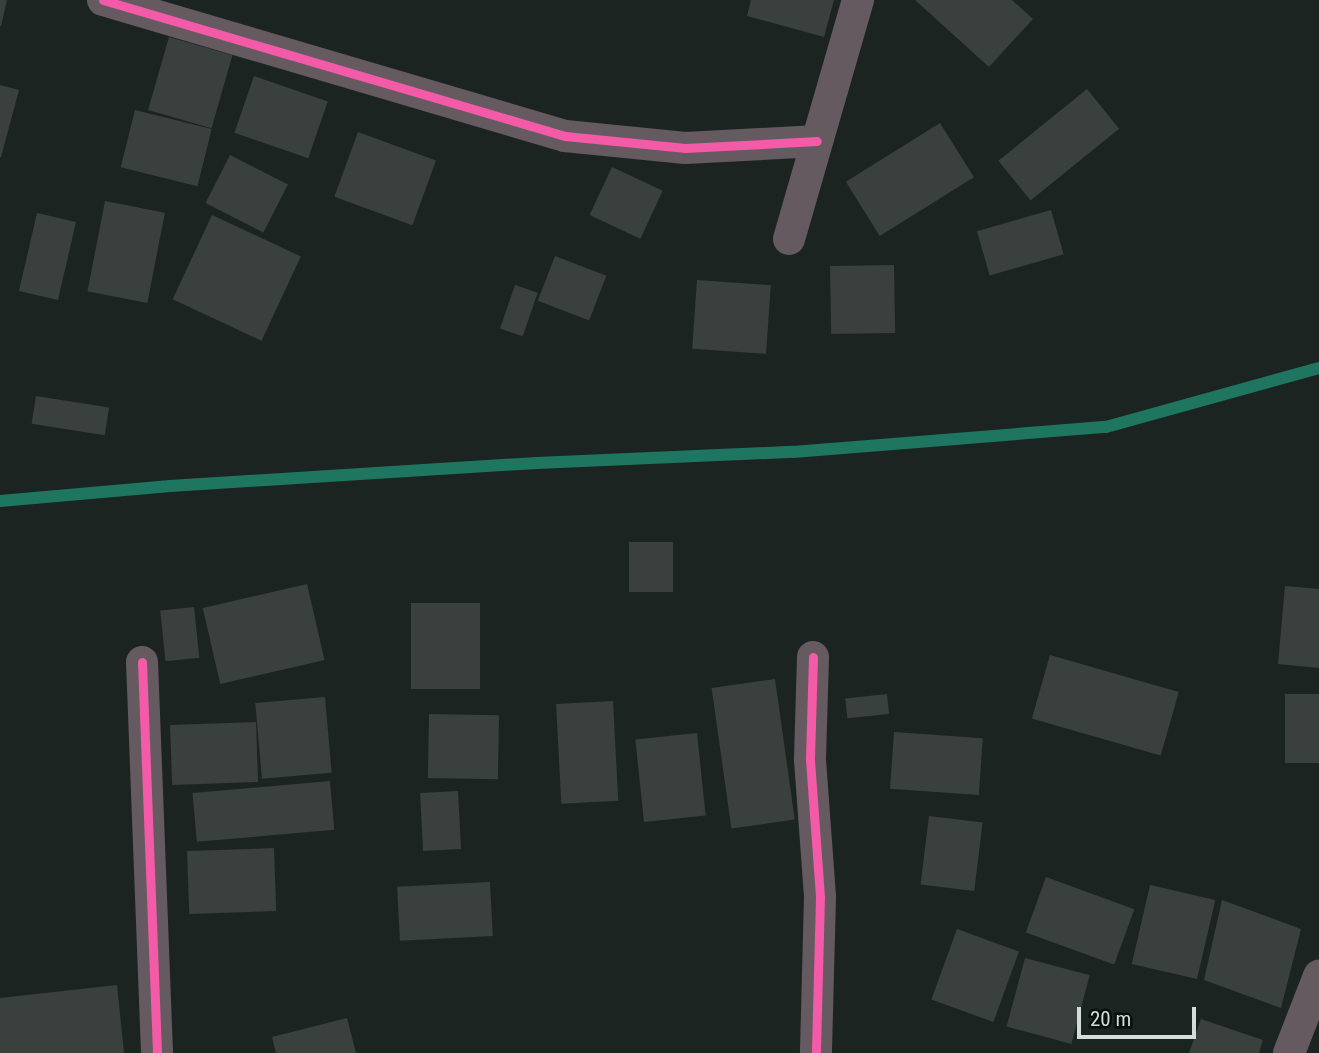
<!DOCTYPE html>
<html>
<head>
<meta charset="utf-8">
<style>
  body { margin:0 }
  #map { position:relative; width:1319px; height:1053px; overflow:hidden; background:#1c2422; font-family:"Roboto Condensed",sans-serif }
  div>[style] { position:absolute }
  .stream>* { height:12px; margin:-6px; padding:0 6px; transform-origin:6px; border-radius:6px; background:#1e7661 }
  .building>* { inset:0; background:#39403e; transform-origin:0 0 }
  .minor>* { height:32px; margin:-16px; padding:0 16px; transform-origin:16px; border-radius:16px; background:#645a60 }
  .cycleway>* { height:9px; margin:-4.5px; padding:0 4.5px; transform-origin:4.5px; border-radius:4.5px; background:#f35aa7 }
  span { translate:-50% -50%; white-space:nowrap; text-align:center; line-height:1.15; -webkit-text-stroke:6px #090f0d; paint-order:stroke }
  .scale { position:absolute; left:1077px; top:1007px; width:119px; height:32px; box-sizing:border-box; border:4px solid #d4ddda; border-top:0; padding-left:9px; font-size:21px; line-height:24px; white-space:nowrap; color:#d4ddda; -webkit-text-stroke:5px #090f0d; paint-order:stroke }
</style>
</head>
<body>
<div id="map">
  <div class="stream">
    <i style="left:0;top:501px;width:171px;rotate:-5deg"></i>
    <i style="left:170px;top:486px;width:368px;rotate:-3.6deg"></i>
    <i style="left:537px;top:463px;width:256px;rotate:-2.5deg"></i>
    <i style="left:793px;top:452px;width:314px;rotate:-4.6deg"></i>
    <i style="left:1106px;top:427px;width:221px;rotate:-15.5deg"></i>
  </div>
  <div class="building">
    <i style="clip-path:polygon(0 0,7px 0,1px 26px,0 26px)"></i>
    <i style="clip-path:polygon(751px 0,834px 0,824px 37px,747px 16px)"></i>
    <i style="clip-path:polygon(915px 0,1012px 0,1033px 19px,989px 67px)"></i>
    <i style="left:169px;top:37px;width:66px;height:76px;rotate:16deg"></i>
    <i style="left:254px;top:76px;width:78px;height:60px;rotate:19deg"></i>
    <i style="clip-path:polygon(0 85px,19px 90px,1px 157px,0 157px)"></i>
    <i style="left:1087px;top:89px;width:51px;height:114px;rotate:51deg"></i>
    <i style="left:135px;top:110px;width:79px;height:59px;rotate:14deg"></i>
    <i style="left:940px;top:123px;width:64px;height:111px;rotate:58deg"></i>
    <i style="left:358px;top:132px;width:83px;height:69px;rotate:20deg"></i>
    <i style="left:230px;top:155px;width:65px;height:54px;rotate:27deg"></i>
    <i style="left:612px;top:167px;width:56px;height:53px;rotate:25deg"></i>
    <i style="left:105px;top:201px;width:61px;height:92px;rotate:11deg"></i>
    <i style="left:1051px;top:210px;width:46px;height:77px;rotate:74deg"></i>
    <i style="left:37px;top:213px;width:40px;height:80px;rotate:13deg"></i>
    <i style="left:212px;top:215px;width:98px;height:93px;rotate:25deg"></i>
    <i style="left:555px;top:256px;width:55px;height:48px;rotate:21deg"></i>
    <i style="left:894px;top:265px;width:68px;height:64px;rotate:89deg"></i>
    <i style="left:697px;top:280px;width:74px;height:69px;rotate:4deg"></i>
    <i style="left:515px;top:285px;width:24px;height:46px;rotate:19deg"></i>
    <i style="left:36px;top:396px;width:74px;height:28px;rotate:9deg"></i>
    <i style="left:629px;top:542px;width:44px;height:50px"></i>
    <i style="left:307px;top:584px;width:78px;height:107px;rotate:77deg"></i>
    <i style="clip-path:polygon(1285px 586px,1319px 589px,1319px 668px,1278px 664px)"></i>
    <i style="left:411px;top:603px;width:69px;height:86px"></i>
    <i style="left:194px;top:607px;width:51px;height:34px;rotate:84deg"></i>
    <i style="left:1050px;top:655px;width:134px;height:66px;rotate:16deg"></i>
    <i style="left:775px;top:679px;width:142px;height:64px;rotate:82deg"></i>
    <i style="left:887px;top:694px;width:20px;height:42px;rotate:84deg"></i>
    <i style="left:1319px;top:694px;width:69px;height:34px;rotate:90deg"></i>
    <i style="left:325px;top:697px;width:76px;height:70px;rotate:85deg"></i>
    <i style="left:613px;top:701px;width:100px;height:57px;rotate:87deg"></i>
    <i style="left:429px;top:714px;width:70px;height:64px;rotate:1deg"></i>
    <i style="left:256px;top:722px;width:60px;height:86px;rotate:88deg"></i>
    <i style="left:894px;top:732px;width:89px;height:57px;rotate:4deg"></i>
    <i style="left:697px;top:733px;width:83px;height:62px;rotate:84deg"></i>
    <i style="left:330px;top:781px;width:49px;height:138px;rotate:85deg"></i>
    <i style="left:458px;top:791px;width:58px;height:38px;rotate:87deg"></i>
    <i style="left:929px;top:816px;width:54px;height:69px;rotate:7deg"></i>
    <i style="left:274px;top:848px;width:63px;height:87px;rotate:88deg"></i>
    <i style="left:1046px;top:877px;width:94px;height:59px;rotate:20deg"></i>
    <i style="left:490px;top:882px;width:54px;height:93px;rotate:87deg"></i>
    <i style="left:1150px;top:885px;width:67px;height:81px;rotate:13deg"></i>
    <i style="clip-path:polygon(1222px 900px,1301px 929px,1281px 1008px,1204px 980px)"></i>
    <i style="left:957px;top:929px;width:66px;height:75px;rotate:20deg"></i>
    <i style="left:1025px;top:958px;width:67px;height:71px;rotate:15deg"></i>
    <i style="clip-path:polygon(117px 985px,124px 1053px,0 1053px,0 998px)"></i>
    <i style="clip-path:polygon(347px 1018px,356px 1053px,276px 1053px,272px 1037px)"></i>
    <i style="clip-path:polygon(1201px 1019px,1263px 1040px,1259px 1053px,1189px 1053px)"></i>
  </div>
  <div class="minor">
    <i style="left:103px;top:0;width:482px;rotate:16.4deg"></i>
    <i style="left:565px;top:136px;width:121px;rotate:5.7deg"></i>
    <i style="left:685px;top:148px;width:132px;rotate:-3deg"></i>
    <i style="left:789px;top:239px;width:249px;rotate:-73.9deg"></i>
    <i style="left:813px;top:657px;width:103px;rotate:91.7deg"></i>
    <i style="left:810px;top:760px;width:137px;rotate:85.8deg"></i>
    <i style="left:820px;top:897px;width:156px;rotate:91.5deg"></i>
    <i style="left:142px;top:662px;width:391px;rotate:87.8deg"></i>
    <i style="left:1289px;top:1053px;width:83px;rotate:-68.7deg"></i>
  </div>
  <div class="cycleway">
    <i style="left:103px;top:0;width:482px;rotate:16.4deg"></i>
    <i style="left:565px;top:136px;width:121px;rotate:5.7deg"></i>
    <i style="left:685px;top:148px;width:132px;rotate:-3deg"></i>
    <i style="left:813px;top:657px;width:103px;rotate:91.7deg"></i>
    <i style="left:810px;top:760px;width:137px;rotate:85.8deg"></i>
    <i style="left:820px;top:897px;width:156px;rotate:91.5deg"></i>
    <i style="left:142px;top:662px;width:391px;rotate:87.8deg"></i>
  </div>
  <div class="scale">20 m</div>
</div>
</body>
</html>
